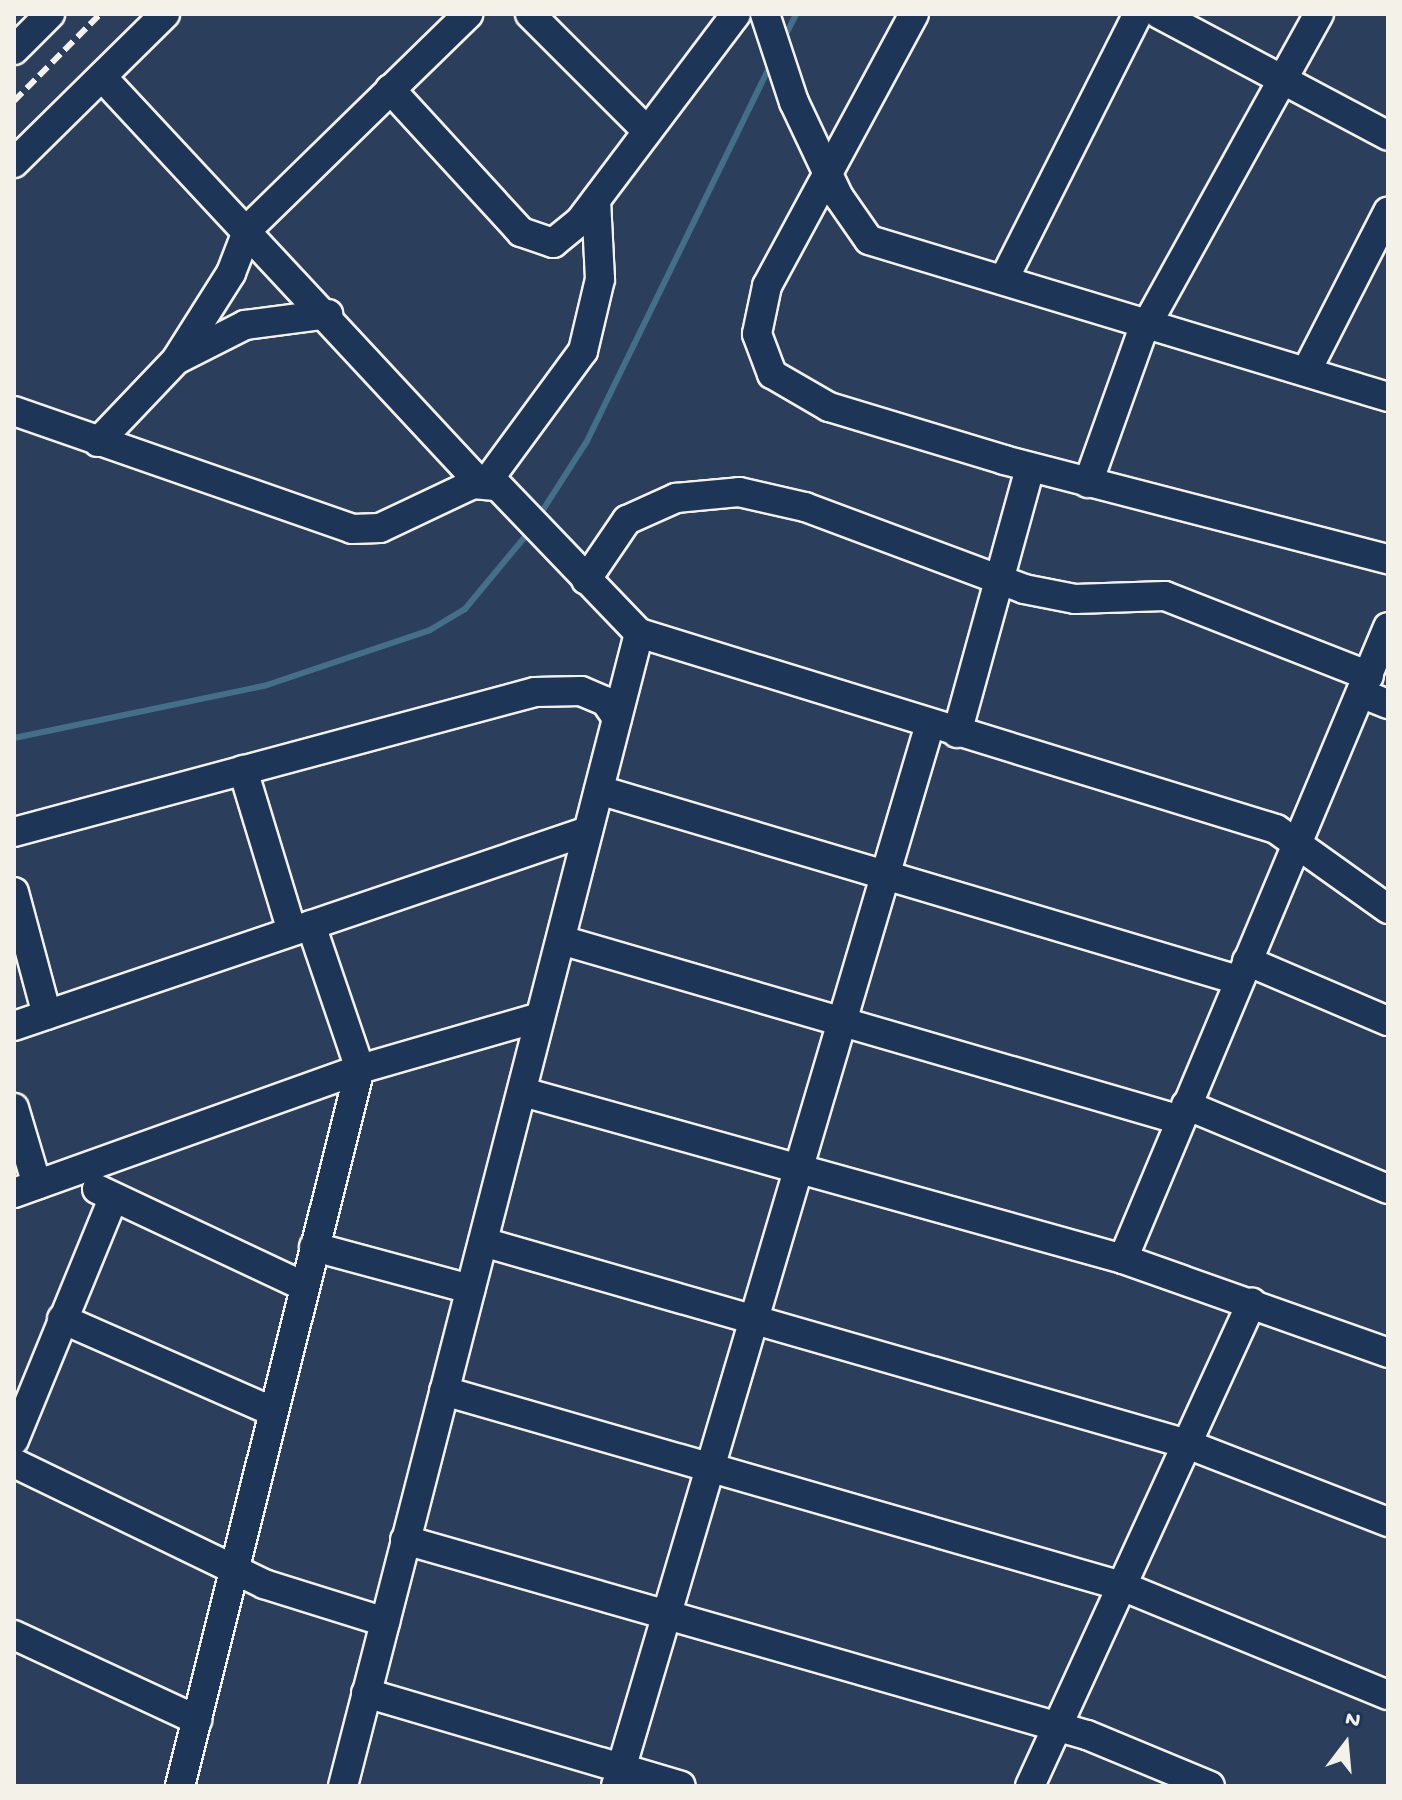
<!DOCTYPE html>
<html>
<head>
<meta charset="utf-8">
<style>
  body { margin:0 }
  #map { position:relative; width:1402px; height:1800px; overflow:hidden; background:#2b3e5c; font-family:"Gochi Hand",sans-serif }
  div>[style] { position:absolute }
  .stream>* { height:6px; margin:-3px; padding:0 3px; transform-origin:3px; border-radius:3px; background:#446f89 }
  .roads { filter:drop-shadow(2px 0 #f4f1e8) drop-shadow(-2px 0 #f4f1e8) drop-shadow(0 2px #f4f1e8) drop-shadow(0 -2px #f4f1e8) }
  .minor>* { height:28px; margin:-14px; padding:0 14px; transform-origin:14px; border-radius:14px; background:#1d3557 }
  .rail>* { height:6px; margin-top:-3px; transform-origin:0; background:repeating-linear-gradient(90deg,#f4f1e8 0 12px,transparent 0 18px) }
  span { translate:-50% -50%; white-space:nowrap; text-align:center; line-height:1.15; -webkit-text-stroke:7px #1d3557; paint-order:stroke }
  .frame { position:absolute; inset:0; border:16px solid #f4f1e8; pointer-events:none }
  .north { position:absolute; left:1306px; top:1704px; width:80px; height:80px; -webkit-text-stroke:6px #1d3557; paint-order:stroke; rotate:16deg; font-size:22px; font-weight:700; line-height:32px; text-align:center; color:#f4f1e8 }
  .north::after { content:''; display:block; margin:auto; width:28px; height:36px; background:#f4f1e8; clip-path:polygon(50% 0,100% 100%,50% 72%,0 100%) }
</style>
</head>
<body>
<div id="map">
  <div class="stream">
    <i style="left:783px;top:40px;width:29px;rotate:-63deg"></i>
    <i style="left:539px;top:516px;width:89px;rotate:-57.4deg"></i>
    <i style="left:587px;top:441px;width:420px;rotate:-64deg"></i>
    <i style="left:14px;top:738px;width:258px;rotate:-11.8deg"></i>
    <i style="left:267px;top:685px;width:172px;rotate:-18.6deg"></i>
    <i style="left:430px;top:630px;width:41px;rotate:-31deg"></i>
    <i style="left:465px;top:609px;width:100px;rotate:-50.3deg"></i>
  </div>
  <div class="roads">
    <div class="minor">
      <i style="left:530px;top:14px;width:165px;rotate:45deg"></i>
      <i style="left:765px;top:14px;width:93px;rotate:71.8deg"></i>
      <i style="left:794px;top:102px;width:105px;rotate:64.7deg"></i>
      <i style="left:839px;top:197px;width:52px;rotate:55.1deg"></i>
      <i style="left:869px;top:240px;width:542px;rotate:16.83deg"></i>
      <i style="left:914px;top:14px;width:309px;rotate:118.4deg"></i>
      <i style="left:767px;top:286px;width:49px;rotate:101.8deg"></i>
      <i style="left:757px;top:334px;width:43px;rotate:69.4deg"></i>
      <i style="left:772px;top:374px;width:66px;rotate:30.1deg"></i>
      <i style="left:829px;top:407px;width:183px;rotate:16.8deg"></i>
      <i style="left:1004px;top:460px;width:397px;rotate:14.5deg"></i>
      <i style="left:1159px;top:14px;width:259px;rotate:28deg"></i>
      <i style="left:14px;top:50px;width:51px;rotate:-45deg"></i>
      <i style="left:102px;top:77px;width:555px;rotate:47.05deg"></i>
      <i style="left:390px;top:89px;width:194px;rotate:47.5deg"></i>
      <i style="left:521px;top:232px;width:34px;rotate:19deg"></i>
      <i style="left:553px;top:243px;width:35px;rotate:-39deg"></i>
      <i style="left:580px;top:221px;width:259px;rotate:-53deg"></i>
      <i style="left:14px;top:163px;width:212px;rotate:-44.6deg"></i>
      <i style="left:1005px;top:277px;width:295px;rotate:-63.2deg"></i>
      <i style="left:180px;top:358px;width:73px;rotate:-26.9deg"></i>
      <i style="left:245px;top:325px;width:84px;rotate:-7.5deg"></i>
      <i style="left:1307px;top:370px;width:178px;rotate:-62.9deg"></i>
      <i style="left:14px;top:411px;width:358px;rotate:19.2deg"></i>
      <i style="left:352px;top:529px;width:28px;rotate:-2deg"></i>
      <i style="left:380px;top:528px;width:103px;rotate:-25.3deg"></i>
      <i style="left:473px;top:484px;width:25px;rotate:5deg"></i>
      <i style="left:498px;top:486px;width:204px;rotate:46.2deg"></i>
      <i style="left:639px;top:633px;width:666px;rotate:17.1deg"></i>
      <i style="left:1276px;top:829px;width:138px;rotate:35.5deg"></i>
      <i style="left:98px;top:442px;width:113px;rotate:-46.4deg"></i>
      <i style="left:176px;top:360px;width:103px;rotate:-57.7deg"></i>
      <i style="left:231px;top:273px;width:47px;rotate:-68.9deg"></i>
      <i style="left:248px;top:229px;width:308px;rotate:-44.3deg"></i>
      <i style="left:486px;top:483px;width:164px;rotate:-53.7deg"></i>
      <i style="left:583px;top:351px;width:74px;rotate:-76.7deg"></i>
      <i style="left:600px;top:279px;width:78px;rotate:-92.9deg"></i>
      <i style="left:1088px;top:483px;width:157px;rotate:-70.3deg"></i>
      <i style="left:1141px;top:335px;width:367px;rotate:-61deg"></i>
      <i style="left:586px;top:580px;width:73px;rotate:-55.7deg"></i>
      <i style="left:627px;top:520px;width:54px;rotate:-24.2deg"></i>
      <i style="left:676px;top:498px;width:63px;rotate:-5.4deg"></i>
      <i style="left:739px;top:492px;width:68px;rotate:12.8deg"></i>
      <i style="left:805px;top:507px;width:234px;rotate:20.5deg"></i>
      <i style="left:1024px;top:589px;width:52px;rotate:11.1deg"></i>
      <i style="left:1075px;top:599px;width:90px;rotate:-1.9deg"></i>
      <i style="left:1165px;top:596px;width:219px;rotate:21.4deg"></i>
      <i style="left:1363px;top:694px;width:27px;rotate:22deg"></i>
      <i style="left:957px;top:733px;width:275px;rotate:-74.6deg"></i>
      <i style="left:243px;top:770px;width:168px;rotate:73.1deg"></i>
      <i style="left:599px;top:790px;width:667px;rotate:16.56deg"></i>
      <i style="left:14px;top:832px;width:539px;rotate:-15.04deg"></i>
      <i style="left:535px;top:692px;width:46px;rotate:-1.2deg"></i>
      <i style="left:581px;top:691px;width:26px;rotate:23deg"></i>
      <i style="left:605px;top:701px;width:21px;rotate:55deg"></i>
      <i style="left:14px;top:892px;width:127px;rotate:75deg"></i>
      <i style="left:561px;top:940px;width:645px;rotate:16.21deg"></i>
      <i style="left:1247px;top:961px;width:153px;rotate:23.1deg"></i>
      <i style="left:14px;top:1026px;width:606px;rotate:-18.76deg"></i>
      <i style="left:523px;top:1092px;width:623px;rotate:15.55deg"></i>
      <i style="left:1123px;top:1259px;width:281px;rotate:19.5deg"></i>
      <i style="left:1186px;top:1105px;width:219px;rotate:22.6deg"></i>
      <i style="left:14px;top:1108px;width:80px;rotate:73.4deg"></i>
      <i style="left:97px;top:1189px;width:230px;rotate:25.2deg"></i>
      <i style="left:14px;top:1193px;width:368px;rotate:-19.7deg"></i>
      <i style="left:360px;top:1069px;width:187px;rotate:-16.1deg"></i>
      <i style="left:483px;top:1242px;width:732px;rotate:16.01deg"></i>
      <i style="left:1187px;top:1444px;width:216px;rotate:21.2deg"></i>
      <i style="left:314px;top:1247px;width:162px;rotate:15.1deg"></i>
      <i style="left:1123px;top:1259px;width:685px;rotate:-67.25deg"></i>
      <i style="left:62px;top:1319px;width:229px;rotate:23.7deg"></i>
      <i style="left:444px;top:1391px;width:705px;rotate:16.05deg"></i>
      <i style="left:1122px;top:1586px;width:287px;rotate:22.3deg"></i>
      <i style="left:14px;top:1440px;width:261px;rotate:-67.7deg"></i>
      <i style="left:14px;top:1463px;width:278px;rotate:25.8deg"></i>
      <i style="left:264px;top:1584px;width:127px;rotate:17.4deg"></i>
      <i style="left:405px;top:1540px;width:709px;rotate:15.96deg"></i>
      <i style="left:1087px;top:1735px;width:133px;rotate:22.5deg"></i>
      <i style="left:14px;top:1635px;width:202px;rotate:24.9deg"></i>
      <i style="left:366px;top:1693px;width:328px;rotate:16.4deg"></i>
      <i style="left:180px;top:1786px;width:739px;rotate:-75.91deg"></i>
      <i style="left:360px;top:1069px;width:152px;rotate:-108.8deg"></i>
      <i style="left:343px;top:1786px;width:1190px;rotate:-75.6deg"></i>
      <i style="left:616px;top:1786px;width:1107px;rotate:-73.53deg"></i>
      <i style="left:1030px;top:1786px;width:532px;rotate:-65.36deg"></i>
    </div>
  </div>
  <div class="rail">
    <i style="left:14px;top:101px;width:122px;rotate:-45.3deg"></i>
  </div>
  <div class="frame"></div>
  <div class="north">N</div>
</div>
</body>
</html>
